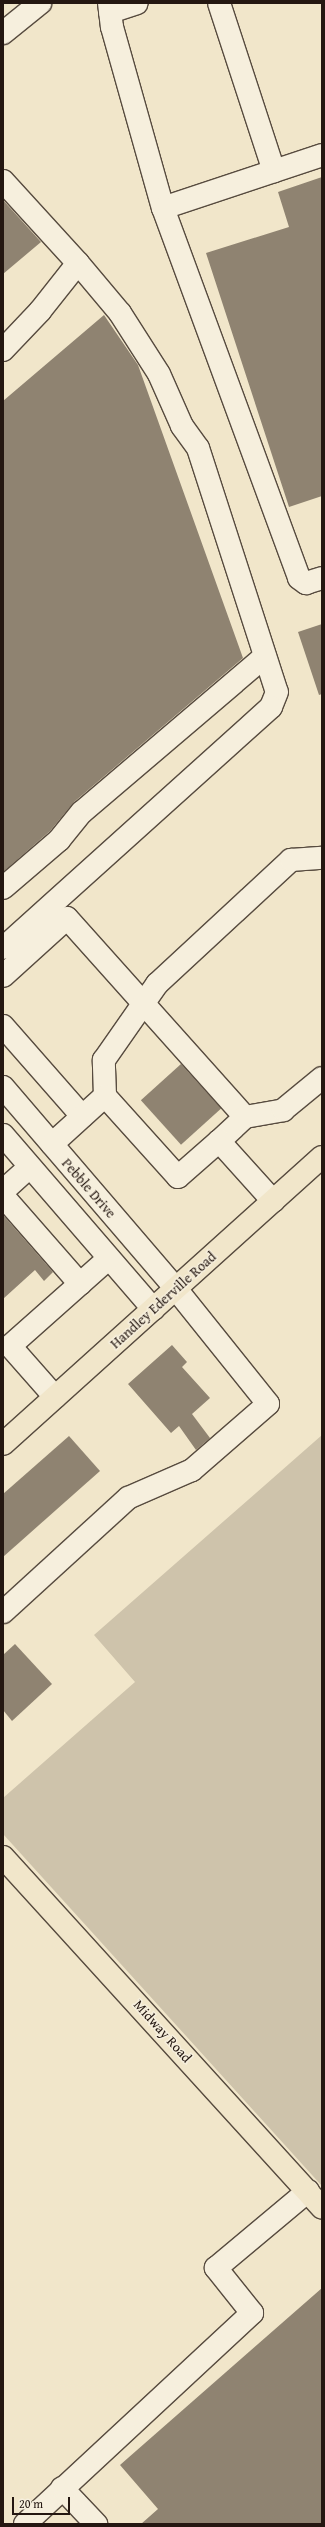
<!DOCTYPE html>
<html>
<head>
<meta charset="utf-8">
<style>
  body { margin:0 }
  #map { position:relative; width:325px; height:2527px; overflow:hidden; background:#f1e6ca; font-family:"Gentium Book Plus",serif }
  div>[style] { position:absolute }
  .green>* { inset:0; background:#cec3ab }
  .building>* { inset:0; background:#8f8371; transform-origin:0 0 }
  .roads { filter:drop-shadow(1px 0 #574b3f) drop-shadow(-1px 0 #574b3f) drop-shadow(0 1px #574b3f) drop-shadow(0 -1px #574b3f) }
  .minor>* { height:22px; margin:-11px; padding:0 11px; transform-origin:11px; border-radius:11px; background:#f6efdd }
  .major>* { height:22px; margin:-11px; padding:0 11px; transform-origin:11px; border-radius:11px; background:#f1e6ca }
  span { translate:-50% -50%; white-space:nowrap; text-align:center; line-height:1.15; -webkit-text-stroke:3px #f6efdd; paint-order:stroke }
  .street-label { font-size:14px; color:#241711 }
  .frame { position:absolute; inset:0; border:4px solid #241711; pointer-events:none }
  .scale { position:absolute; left:12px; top:2497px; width:58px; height:18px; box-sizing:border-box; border:2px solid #241711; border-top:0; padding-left:5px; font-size:12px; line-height:14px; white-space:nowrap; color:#241711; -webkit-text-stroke:3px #f6efdd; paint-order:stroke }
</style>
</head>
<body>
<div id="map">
  <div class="green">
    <i style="clip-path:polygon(322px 1435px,322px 2186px,3px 1834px,3px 1798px,135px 1682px,94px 1635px)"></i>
  </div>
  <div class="building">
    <i style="clip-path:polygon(322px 177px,322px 496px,289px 507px,206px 253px,289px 227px,278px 192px)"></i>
    <i style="clip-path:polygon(3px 200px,41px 242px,3px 274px)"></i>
    <i style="clip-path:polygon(104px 315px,138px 365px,243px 658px,74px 802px,50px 831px,3px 872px,3px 401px)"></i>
    <i style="clip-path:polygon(322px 624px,322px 694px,319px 695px,298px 632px)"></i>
    <i style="left:181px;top:1064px;width:60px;height:54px;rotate:48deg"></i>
    <i style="clip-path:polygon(3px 1215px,53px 1272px,44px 1281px,35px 1270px,3px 1299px)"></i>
    <i style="clip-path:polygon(172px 1345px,187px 1362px,182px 1367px,210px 1398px,192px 1414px,210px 1438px,196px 1450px,179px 1426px,171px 1433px,128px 1384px)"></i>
    <i style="clip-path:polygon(69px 1436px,100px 1471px,3px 1557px,3px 1494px)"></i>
    <i style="clip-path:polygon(15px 1644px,52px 1684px,12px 1721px,3px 1710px,3px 1655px)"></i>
    <i style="clip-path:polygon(322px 2288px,322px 2524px,141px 2524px,158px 2509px,120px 2465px)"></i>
  </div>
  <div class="roads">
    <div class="minor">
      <i style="left:109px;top:3px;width:24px;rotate:83deg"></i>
      <i style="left:112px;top:27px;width:188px;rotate:74.3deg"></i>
      <i style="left:163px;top:208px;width:394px;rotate:69.8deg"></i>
      <i style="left:299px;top:578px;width:9px;rotate:36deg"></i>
      <i style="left:306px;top:583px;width:17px;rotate:-17deg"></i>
      <i style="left:219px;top:3px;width:177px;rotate:71.9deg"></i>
      <i style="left:110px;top:12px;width:28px;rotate:-18deg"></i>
      <i style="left:3px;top:33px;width:48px;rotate:-39deg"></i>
      <i style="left:3px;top:181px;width:111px;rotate:47.6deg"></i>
      <i style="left:163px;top:208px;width:168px;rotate:-18.4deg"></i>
      <i style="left:3px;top:350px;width:54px;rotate:-46.5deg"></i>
      <i style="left:40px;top:311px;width:61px;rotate:-51.6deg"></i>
      <i style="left:78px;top:263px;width:65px;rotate:50deg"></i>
      <i style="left:120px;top:313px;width:72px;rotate:57.4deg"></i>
      <i style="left:159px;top:374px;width:57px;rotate:66.1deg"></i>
      <i style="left:182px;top:426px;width:27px;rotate:54deg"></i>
      <i style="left:198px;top:448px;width:256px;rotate:72.1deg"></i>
      <i style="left:277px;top:692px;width:16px;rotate:112deg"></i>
      <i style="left:271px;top:707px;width:360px;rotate:138deg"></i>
      <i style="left:3px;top:888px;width:74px;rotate:-40.6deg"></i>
      <i style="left:59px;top:840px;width:36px;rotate:-51deg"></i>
      <i style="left:82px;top:812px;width:240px;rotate:-40.4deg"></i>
      <i style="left:3px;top:976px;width:86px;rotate:-42.2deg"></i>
      <i style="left:67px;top:918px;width:267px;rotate:48.2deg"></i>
      <i style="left:245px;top:1117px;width:35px;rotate:137deg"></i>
      <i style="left:3px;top:1026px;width:120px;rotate:48.7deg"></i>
      <i style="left:3px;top:1087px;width:266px;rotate:49.4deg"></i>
      <i style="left:176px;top:1289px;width:147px;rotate:51.3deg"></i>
      <i style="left:268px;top:1404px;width:101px;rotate:139deg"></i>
      <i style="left:192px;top:1470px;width:70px;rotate:156.4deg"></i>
      <i style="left:128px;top:1498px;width:169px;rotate:137.6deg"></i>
      <i style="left:105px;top:1096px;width:36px;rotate:-92deg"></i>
      <i style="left:104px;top:1060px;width:93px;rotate:-55.1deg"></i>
      <i style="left:157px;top:984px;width:183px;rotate:-42.8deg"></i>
      <i style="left:291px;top:860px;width:31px;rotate:-4deg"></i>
      <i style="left:245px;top:1117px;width:39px;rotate:-10deg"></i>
      <i style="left:283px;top:1110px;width:50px;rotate:-39.4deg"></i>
      <i style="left:3px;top:1135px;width:230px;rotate:49.2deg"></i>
      <i style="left:52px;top:1144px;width:72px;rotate:-42.2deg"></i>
      <i style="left:105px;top:1096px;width:109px;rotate:48deg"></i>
      <i style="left:178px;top:1177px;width:55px;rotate:-41.3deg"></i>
      <i style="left:219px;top:1141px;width:81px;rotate:48deg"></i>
      <i style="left:3px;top:1191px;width:36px;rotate:-42deg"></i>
      <i style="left:3px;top:1196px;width:117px;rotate:48.8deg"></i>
      <i style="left:55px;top:1397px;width:68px;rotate:-131.4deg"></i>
      <i style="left:10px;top:1346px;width:132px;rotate:-41.6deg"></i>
      <i style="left:62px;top:2488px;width:50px;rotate:46.6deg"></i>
      <i style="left:25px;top:2524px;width:310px;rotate:-42.9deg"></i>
      <i style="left:252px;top:2313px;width:58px;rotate:-128.7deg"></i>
      <i style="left:216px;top:2268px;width:120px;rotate:-39.9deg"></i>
    </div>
    <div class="major">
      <i style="left:3px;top:1444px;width:429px;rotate:-42deg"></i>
      <i style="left:3px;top:1857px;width:474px;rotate:47.7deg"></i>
    </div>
  </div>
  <div class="street-label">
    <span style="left:89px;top:1188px;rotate:49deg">Pebble Drive</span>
    <span style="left:163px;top:1300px;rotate:-42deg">Handley Ederville Road</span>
    <span style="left:163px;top:2031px;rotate:48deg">Midway Road</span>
  </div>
  <div class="frame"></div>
  <div class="scale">20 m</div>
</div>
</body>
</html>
